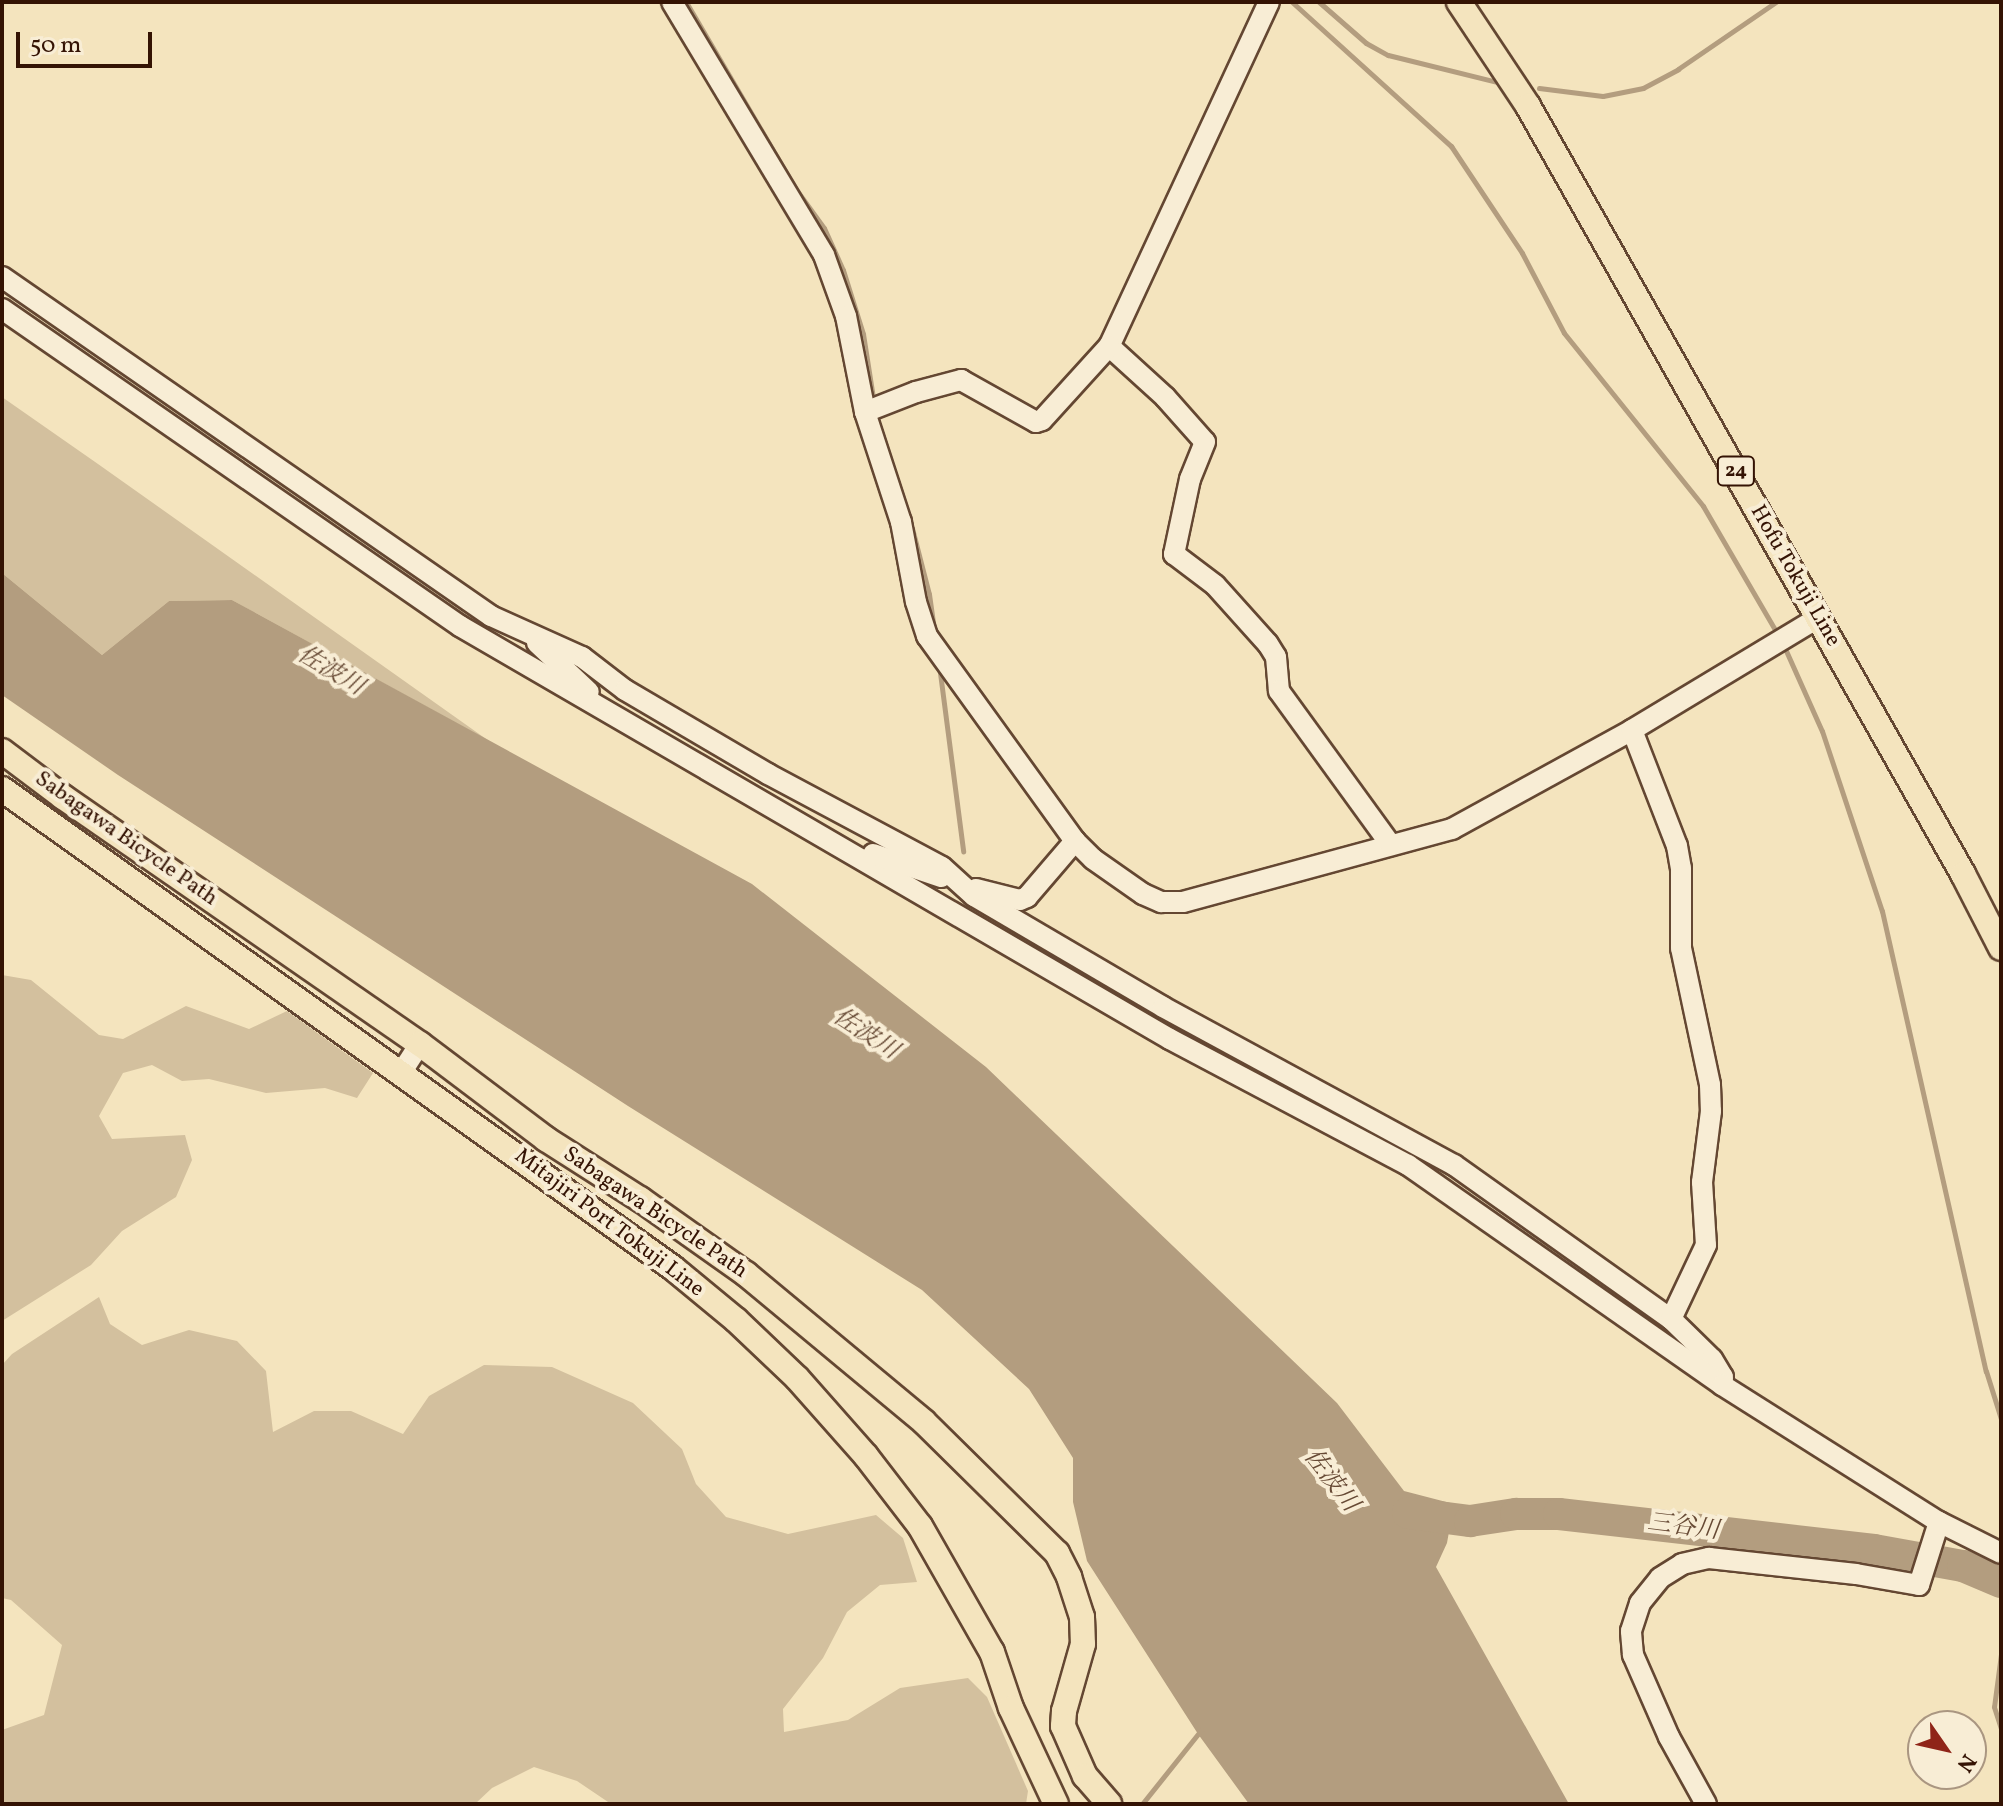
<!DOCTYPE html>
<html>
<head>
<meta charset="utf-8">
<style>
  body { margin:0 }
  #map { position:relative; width:2003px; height:1806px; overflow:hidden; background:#f4e4be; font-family:Vollkorn,"Noto Serif JP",serif }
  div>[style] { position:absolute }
  .green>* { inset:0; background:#d3c09e }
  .water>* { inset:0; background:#b39d7f }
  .stream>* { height:5px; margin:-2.5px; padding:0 2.5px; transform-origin:2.5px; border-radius:2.5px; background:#b39d7f }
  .river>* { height:32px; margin:-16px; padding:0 16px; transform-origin:16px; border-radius:16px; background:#b39d7f }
  .roads { filter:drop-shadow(2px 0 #644732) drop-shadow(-2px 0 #644732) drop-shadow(0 2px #644732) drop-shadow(0 -2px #644732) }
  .minor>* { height:20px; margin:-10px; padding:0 10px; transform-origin:10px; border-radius:10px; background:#f8edd5 }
  .major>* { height:24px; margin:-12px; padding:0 12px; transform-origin:12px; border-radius:12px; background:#f4e4be }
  span { translate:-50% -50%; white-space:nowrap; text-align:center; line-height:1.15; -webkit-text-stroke:8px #f8edd5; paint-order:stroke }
  .shield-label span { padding:2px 6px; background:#f8edd5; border:2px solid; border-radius:6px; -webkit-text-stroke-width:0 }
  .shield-label { font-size:20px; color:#341304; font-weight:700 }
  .street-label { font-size:22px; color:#341304 }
  .water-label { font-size:24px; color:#674a35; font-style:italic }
  .frame { position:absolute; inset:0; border:4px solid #341304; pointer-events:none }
  .north { position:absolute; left:1907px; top:1710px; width:80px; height:80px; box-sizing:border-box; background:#f8edd5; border:2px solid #aa9681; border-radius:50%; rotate:124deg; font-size:22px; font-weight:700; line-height:32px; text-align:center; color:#341304 }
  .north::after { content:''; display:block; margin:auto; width:28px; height:36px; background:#8f2418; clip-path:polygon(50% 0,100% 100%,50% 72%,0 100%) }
  .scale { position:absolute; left:16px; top:32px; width:136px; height:36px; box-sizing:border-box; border:4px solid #341304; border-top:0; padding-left:10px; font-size:24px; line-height:28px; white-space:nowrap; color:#341304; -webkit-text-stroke:6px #f8edd5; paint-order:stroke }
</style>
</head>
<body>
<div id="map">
  <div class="green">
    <i style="clip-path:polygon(2px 397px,98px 464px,489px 741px,232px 600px,169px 601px,102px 655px,2px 573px)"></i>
    <i style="clip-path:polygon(2px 975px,31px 980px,99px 1035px,123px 1039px,186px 1006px,249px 1029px,287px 1011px,373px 1073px,357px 1098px,325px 1088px,266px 1093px,209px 1079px,182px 1081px,152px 1065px,123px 1073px,99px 1116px,112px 1139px,185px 1135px,192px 1160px,176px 1197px,122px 1231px,91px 1265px,2px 1321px)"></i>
    <i style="clip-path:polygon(99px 1297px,110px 1324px,142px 1345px,189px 1330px,237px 1341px,266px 1371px,273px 1432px,314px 1411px,351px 1411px,403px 1434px,429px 1396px,484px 1365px,552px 1367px,633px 1403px,682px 1449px,696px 1484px,726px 1517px,788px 1534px,876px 1515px,903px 1538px,917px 1582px,880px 1585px,847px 1612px,823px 1658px,783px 1709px,784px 1732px,848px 1720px,900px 1688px,968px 1678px,987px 1697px,1028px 1791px,1026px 1804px,611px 1804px,577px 1781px,534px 1767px,492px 1788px,475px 1804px,2px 1804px,2px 1730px,44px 1715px,62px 1645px,11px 1600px,2px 1598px,2px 1365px,12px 1354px)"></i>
  </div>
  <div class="water">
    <i style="clip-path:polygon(2px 573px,102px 655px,169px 601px,232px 600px,752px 884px,986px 1067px,1337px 1403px,1404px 1491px,1454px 1504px,1447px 1543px,1436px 1567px,1569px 1804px,1249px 1804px,1198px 1734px,1087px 1561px,1073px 1502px,1073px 1458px,1029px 1389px,922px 1290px,628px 1106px,118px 775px,2px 695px)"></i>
  </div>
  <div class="stream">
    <i style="left:686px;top:2px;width:216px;rotate:59.6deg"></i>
    <i style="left:795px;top:188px;width:49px;rotate:54.1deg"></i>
    <i style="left:824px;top:228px;width:46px;rotate:65.7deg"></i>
    <i style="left:843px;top:270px;width:67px;rotate:72.6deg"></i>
    <i style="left:863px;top:334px;width:71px;rotate:81.1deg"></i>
    <i style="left:1292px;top:2px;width:215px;rotate:42.2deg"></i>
    <i style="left:1451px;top:146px;width:128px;rotate:56.4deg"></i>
    <i style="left:1522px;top:253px;width:90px;rotate:62.3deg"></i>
    <i style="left:1564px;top:333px;width:222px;rotate:51.2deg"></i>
    <i style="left:1703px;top:506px;width:149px;rotate:59.8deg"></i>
    <i style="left:1319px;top:2px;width:62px;rotate:41.1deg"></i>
    <i style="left:1366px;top:43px;width:25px;rotate:29deg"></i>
    <i style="left:1388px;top:55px;width:116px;rotate:13.9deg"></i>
    <i style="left:1539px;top:88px;width:64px;rotate:7.1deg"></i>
    <i style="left:1603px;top:96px;width:41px;rotate:-11.3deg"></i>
    <i style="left:1643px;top:88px;width:40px;rotate:-28deg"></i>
    <i style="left:1678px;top:69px;width:119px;rotate:-34.4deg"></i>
    <i style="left:912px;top:528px;width:68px;rotate:75.6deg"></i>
    <i style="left:929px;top:594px;width:34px;rotate:82deg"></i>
    <i style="left:1783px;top:644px;width:95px;rotate:65.9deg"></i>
    <i style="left:1822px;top:731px;width:190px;rotate:71.6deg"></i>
    <i style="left:1882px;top:911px;width:472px;rotate:77.3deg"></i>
    <i style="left:1986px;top:1371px;width:50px;rotate:72.6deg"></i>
    <i style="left:939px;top:665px;width:188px;rotate:82.6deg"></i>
    <i style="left:2001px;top:1654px;width:53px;rotate:97.5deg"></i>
    <i style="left:1994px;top:1707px;width:22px;rotate:72deg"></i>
    <i style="left:1142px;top:1804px;width:95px;rotate:-51.4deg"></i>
  </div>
  <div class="river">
    <i style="left:1408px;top:1513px;width:63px;rotate:7.4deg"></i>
    <i style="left:1470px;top:1521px;width:47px;rotate:-8.7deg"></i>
    <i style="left:1516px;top:1514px;width:43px"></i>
    <i style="left:1559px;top:1514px;width:317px;rotate:6.5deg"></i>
    <i style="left:1874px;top:1550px;width:90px;rotate:10.2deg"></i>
    <i style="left:1963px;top:1566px;width:41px;rotate:22.8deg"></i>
  </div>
  <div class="roads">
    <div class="minor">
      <i style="left:672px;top:2px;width:295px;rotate:59deg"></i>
      <i style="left:824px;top:255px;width:65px;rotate:70.2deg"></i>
      <i style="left:846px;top:316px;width:98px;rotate:78.8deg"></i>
      <i style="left:865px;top:412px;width:116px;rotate:71.9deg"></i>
      <i style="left:901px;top:522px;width:81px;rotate:79.4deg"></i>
      <i style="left:916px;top:602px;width:36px;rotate:72deg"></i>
      <i style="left:927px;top:636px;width:253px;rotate:54.2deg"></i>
      <i style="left:1075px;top:841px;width:25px;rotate:45deg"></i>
      <i style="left:1093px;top:859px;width:61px;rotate:35deg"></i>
      <i style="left:1143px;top:894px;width:20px;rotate:24deg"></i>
      <i style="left:1161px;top:902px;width:22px"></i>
      <i style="left:1183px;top:902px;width:279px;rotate:-15.2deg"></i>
      <i style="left:1452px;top:829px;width:205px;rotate:-28.8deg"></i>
      <i style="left:1632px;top:730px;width:218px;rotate:-31.1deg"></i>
      <i style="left:1269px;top:2px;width:379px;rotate:114.9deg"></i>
      <i style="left:1109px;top:346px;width:76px;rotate:42.3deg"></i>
      <i style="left:1165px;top:397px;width:60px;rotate:48.4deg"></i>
      <i style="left:1205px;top:442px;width:40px;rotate:112deg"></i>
      <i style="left:1190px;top:479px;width:77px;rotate:102deg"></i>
      <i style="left:1174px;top:554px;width:51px;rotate:37.1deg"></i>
      <i style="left:1215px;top:585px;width:79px;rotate:48.1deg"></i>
      <i style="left:1268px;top:644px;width:15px;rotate:58deg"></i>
      <i style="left:1276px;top:657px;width:34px;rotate:85deg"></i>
      <i style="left:1279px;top:691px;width:190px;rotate:54deg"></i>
      <i style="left:2px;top:277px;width:595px;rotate:34.73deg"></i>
      <i style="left:491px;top:616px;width:100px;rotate:24.3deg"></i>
      <i style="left:582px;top:657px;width:54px;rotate:37.5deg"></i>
      <i style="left:625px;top:690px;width:166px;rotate:30.4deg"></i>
      <i style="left:768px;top:774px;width:197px;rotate:28.1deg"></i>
      <i style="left:942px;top:867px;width:43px;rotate:42.2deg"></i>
      <i style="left:974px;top:896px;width:219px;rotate:30.4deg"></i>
      <i style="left:1163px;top:1007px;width:331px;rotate:28.5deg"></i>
      <i style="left:1454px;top:1165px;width:266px;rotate:35.4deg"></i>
      <i style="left:1671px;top:1319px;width:57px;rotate:44.3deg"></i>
      <i style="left:1712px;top:1359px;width:21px;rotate:59deg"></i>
      <i style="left:1723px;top:1377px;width:8px;rotate:97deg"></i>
      <i style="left:2px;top:309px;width:557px;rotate:34.69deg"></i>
      <i style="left:460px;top:626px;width:821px;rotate:30.19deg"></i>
      <i style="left:1170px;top:1039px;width:269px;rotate:27.9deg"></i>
      <i style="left:1408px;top:1165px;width:383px;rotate:35deg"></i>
      <i style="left:1722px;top:1385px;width:257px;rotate:32.3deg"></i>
      <i style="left:1939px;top:1522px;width:69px;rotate:26.6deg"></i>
      <i style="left:865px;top:412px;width:55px;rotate:-21.4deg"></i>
      <i style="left:916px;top:392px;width:47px;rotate:-14.9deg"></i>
      <i style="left:961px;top:380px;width:86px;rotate:29.2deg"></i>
      <i style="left:1036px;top:422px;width:6px;rotate:-18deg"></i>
      <i style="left:1042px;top:420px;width:100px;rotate:-47.8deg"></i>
      <i style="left:537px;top:643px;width:71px;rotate:43.3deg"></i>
      <i style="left:1632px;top:730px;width:124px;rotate:68.8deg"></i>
      <i style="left:1677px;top:846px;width:22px;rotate:80deg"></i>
      <i style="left:1681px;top:868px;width:80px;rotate:90deg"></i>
      <i style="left:1681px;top:948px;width:140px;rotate:78deg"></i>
      <i style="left:1710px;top:1085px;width:26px;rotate:88deg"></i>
      <i style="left:1711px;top:1111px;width:72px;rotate:97.2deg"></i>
      <i style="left:1702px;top:1182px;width:63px;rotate:86.4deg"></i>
      <i style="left:1706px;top:1245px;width:82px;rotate:115.3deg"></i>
      <i style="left:873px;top:854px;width:72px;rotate:18.7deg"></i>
      <i style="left:976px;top:889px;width:45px;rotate:14deg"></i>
      <i style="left:1020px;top:900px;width:8px;rotate:-23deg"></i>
      <i style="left:1027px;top:897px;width:74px;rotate:-49.4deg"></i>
      <i style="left:401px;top:1073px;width:35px;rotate:-57deg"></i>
      <i style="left:1706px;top:1804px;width:77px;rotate:-118.9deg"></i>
      <i style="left:1669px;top:1737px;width:90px;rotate:-113.7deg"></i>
      <i style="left:1633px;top:1655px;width:24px;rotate:-95deg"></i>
      <i style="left:1631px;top:1631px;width:29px;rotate:-72deg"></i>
      <i style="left:1640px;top:1603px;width:32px;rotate:-51deg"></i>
      <i style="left:1660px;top:1578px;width:26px;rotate:-32deg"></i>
      <i style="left:1682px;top:1564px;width:28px;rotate:-13deg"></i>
      <i style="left:1709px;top:1558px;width:148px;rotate:6.2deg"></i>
      <i style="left:1856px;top:1574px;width:64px;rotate:9.9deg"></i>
      <i style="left:1919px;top:1585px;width:66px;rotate:-72.4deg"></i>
    </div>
    <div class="major">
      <i style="left:1459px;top:2px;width:125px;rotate:56.4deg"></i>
      <i style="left:1528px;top:106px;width:883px;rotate:60.47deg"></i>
      <i style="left:1963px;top:874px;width:83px;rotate:62.8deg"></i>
      <i style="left:2px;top:751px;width:76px;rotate:37deg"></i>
      <i style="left:63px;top:797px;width:434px;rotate:34.7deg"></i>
      <i style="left:420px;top:1044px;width:158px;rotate:37deg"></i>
      <i style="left:546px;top:1139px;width:112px;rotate:32.6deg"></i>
      <i style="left:640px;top:1199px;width:130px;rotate:35.3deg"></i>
      <i style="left:746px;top:1274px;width:231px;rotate:39.7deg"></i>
      <i style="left:924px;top:1422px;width:187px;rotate:44.6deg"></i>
      <i style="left:1057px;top:1553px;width:27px;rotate:63deg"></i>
      <i style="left:1069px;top:1577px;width:42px;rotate:72deg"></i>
      <i style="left:1082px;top:1617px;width:27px;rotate:88deg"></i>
      <i style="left:1083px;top:1644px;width:70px;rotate:105.8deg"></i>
      <i style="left:1064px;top:1711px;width:15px;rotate:94deg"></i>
      <i style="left:1063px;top:1726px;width:55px;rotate:66.3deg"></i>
      <i style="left:1085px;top:1776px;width:37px;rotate:49deg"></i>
      <i style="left:2px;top:789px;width:824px;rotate:35.52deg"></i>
      <i style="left:673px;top:1268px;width:82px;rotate:39.5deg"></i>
      <i style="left:736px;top:1320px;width:84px;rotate:43.6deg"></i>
      <i style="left:797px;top:1378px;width:104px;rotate:48.5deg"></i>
      <i style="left:866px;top:1456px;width:88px;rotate:52.4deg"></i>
      <i style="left:920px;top:1526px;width:145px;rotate:60.3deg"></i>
      <i style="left:992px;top:1652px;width:59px;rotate:71.3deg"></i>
      <i style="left:1011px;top:1708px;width:106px;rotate:64.9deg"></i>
    </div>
  </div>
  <div class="shield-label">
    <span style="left:1736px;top:471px">24</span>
  </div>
  <div class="street-label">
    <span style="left:1795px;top:576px;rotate:60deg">Hofu Tokuji Line</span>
    <span style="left:126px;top:839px;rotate:35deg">Sabagawa Bicycle Path</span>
    <span style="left:655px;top:1213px;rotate:34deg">Sabagawa Bicycle Path</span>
    <span style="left:609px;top:1223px;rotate:37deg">Mitajiri Port Tokuji Line</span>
  </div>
  <div class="water-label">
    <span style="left:330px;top:672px;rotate:31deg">佐波川</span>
    <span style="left:865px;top:1035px;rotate:33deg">佐波川</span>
    <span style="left:1330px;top:1481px;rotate:52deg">佐波川</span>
    <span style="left:1683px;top:1528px;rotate:7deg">三谷川</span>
  </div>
  <div class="frame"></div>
  <div class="north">N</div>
  <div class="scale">50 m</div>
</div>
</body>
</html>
